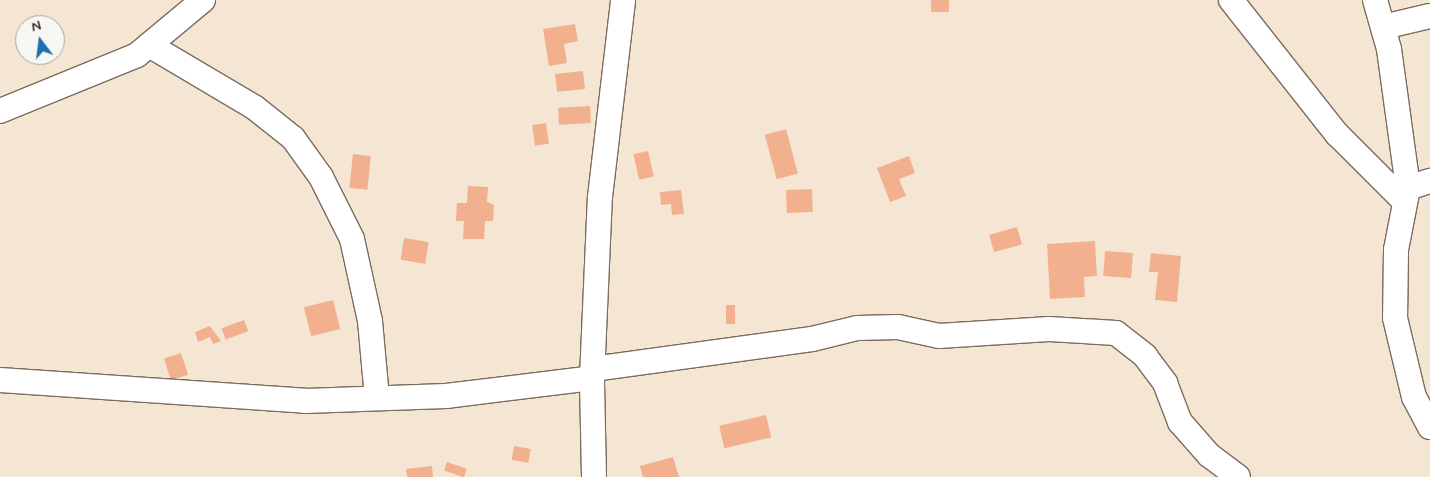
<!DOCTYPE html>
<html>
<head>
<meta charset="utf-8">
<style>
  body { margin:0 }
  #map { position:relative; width:1430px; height:477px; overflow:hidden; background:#f5e6d4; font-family:Mynerve,sans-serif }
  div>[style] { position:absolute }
  .building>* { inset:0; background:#f2b08e; transform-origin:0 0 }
  .roads { filter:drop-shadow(1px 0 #7c6c5e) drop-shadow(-1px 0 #7c6c5e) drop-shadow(0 1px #7c6c5e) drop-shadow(0 -1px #7c6c5e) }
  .minor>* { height:24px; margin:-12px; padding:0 12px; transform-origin:12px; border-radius:12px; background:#fff }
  span { translate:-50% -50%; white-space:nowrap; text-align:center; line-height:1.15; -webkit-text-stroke:4px #f6f6f2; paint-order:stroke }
  .north { position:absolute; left:15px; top:15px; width:50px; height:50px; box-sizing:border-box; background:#f6f6f2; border:1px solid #aba49d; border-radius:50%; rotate:345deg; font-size:14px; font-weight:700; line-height:20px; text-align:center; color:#3b2a1e }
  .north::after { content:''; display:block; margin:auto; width:18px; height:22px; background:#1f6fb2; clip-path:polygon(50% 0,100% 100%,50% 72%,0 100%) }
</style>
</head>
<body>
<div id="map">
  <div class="building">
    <i style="left:931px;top:0;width:18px;height:12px"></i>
    <i style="clip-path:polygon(575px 24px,578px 41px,564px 44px,567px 63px,549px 66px,543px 29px)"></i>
    <i style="left:583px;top:71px;width:18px;height:28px;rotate:84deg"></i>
    <i style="left:590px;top:106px;width:17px;height:32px;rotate:87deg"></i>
    <i style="left:546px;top:123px;width:21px;height:14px;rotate:82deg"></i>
    <i style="left:786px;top:129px;width:46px;height:22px;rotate:75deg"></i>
    <i style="left:648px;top:151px;width:26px;height:15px;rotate:77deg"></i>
    <i style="left:353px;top:154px;width:18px;height:34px;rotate:6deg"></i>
    <i style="clip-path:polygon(909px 156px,915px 173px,899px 179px,906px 196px,890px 202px,877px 168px)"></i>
    <i style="clip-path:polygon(468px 186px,488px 187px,487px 202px,494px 205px,493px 221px,485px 221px,484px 239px,463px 239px,464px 221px,456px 221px,457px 203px,467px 203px)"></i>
    <i style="left:812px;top:189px;width:23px;height:26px;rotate:88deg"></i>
    <i style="clip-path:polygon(681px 190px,684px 214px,672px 215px,671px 204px,661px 205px,660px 192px)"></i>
    <i style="left:1017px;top:227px;width:18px;height:29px;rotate:74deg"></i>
    <i style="left:404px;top:238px;width:25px;height:22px;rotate:9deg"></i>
    <i style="clip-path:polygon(1095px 241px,1097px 276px,1084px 277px,1085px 297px,1050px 299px,1047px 244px)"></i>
    <i style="left:1105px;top:251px;width:28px;height:25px;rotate:4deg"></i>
    <i style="clip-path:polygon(1151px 253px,1181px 256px,1177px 302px,1155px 300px,1158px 272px,1149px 272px)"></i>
    <i style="left:333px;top:300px;width:30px;height:30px;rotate:76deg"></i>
    <i style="left:726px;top:305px;width:9px;height:19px"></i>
    <i style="left:244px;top:320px;width:12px;height:24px;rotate:70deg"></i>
    <i style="clip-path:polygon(210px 326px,221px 341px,213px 344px,210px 337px,198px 342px,195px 332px)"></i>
    <i style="left:181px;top:353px;width:23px;height:18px;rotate:72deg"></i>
    <i style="left:766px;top:415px;width:23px;height:48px;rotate:77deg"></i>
    <i style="left:514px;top:446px;width:17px;height:14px;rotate:10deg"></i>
    <i style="clip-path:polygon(673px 457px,679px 477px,643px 477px,640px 466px)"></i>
    <i style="left:447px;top:462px;width:21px;height:9px;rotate:19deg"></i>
    <i style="clip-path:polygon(432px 466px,433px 477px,407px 477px,406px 469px)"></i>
  </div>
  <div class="roads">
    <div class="minor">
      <i style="left:1231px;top:0;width:171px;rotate:51.7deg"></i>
      <i style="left:1337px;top:134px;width:96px;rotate:45deg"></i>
      <i style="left:1375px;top:0;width:51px;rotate:74.1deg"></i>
      <i style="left:1389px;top:49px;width:140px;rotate:82.2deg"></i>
      <i style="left:1408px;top:188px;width:63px;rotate:101deg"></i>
      <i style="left:1396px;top:250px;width:68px;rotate:90.8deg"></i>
      <i style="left:1395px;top:318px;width:81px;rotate:76.5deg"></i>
      <i style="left:1414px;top:397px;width:34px;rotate:62deg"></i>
      <i style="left:1383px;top:27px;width:48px;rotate:-13.2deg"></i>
      <i style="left:149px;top:45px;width:122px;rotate:30.6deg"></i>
      <i style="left:254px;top:107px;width:50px;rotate:38.5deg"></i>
      <i style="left:293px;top:138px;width:48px;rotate:54.3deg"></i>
      <i style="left:321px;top:177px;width:69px;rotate:63.4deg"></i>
      <i style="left:352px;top:239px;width:84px;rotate:77.6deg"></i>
      <i style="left:370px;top:321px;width:77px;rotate:84.8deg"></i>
      <i style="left:0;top:111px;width:148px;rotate:-22.2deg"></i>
      <i style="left:137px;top:55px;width:86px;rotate:-39.8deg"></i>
      <i style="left:1408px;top:188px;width:23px;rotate:-18deg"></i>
      <i style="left:593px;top:369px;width:221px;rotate:-7.8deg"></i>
      <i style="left:812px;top:339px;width:46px;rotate:-13.7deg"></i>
      <i style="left:857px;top:328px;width:41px;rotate:-1.4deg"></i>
      <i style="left:898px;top:327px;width:42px;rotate:12.4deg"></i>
      <i style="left:939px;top:336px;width:110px;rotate:-3.6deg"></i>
      <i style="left:1049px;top:329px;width:67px;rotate:3.4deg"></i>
      <i style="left:1116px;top:333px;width:37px;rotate:38deg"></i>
      <i style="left:1145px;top:356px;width:34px;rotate:53deg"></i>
      <i style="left:1165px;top:383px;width:42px;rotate:69deg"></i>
      <i style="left:1180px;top:422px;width:44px;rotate:48.7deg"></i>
      <i style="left:1209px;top:455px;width:36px;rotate:37deg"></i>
      <i style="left:0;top:380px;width:306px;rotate:3.9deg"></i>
      <i style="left:305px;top:401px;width:141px;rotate:-2deg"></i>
      <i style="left:446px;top:396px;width:147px;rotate:-7deg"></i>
      <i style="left:594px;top:477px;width:99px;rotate:-91.2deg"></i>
      <i style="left:592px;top:378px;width:181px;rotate:-87.5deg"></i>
      <i style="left:600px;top:197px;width:198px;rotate:-83.3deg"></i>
    </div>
  </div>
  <div class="north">N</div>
</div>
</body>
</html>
